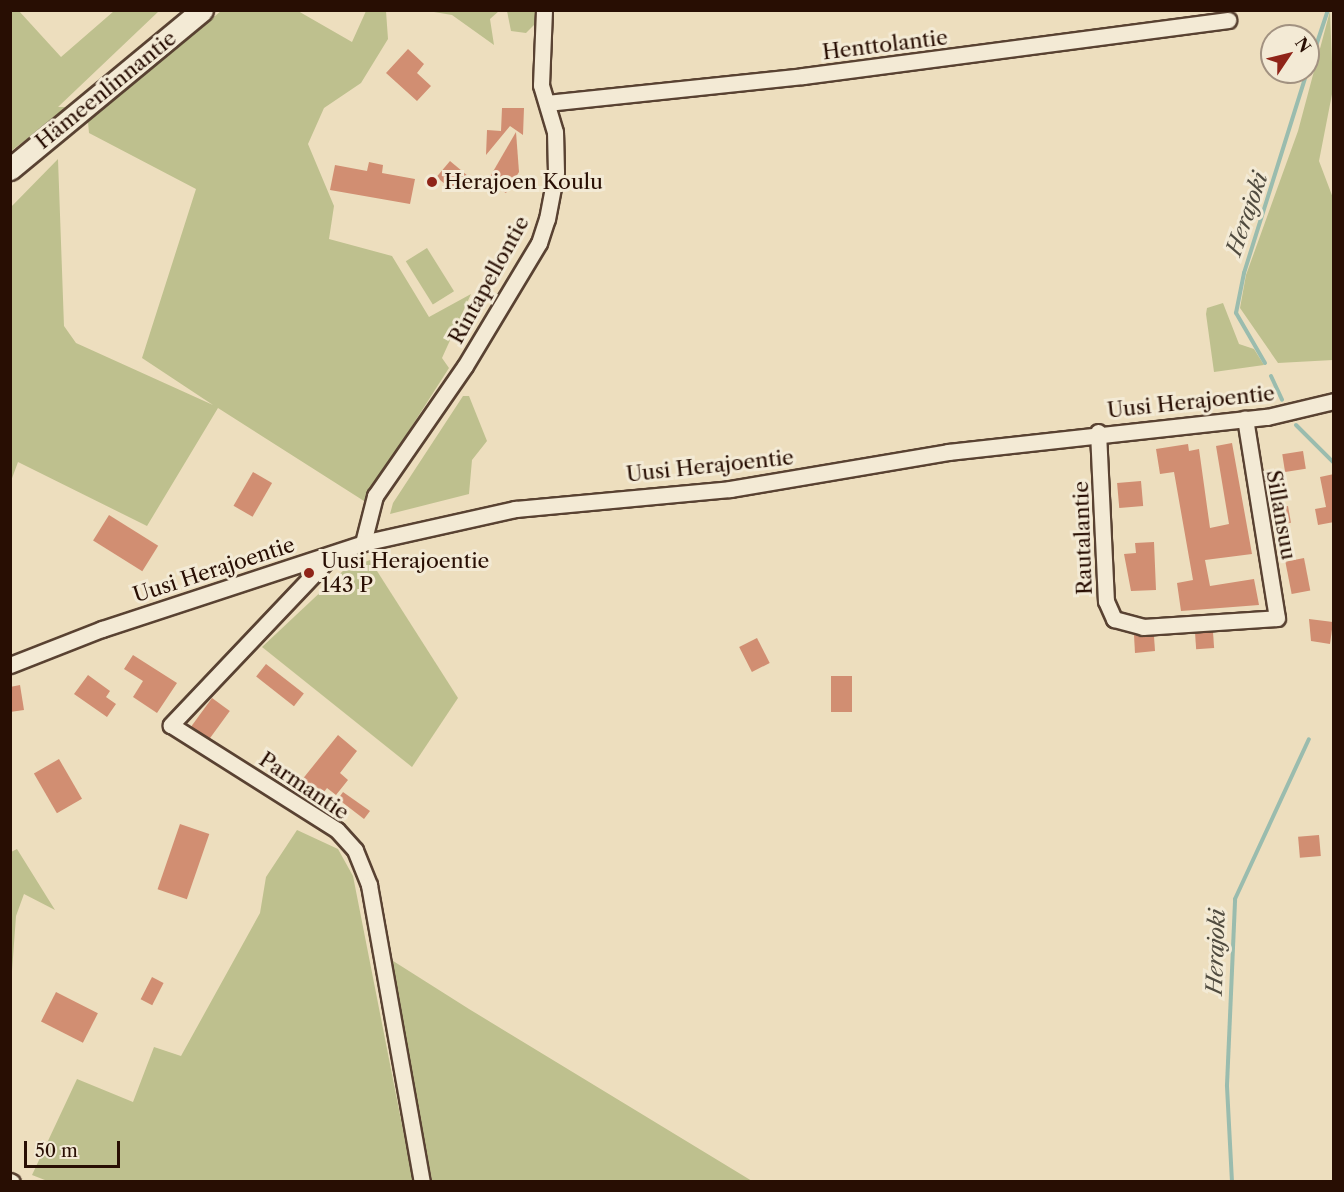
<!DOCTYPE html>
<html>
<head>
<meta charset="utf-8">
<style>
  body { margin:0 }
  #map { position:relative; width:1344px; height:1192px; overflow:hidden; background:#eddebe; font-family:"Libre Caslon Text",serif }
  div>[style] { position:absolute }
  .green>* { inset:0; background:#bec08e; transform-origin:0 0 }
  .stream>* { height:4px; margin:-2px; padding:0 2px; transform-origin:2px; border-radius:2px; background:#9abcae }
  .building>* { inset:0; background:#d18e72; transform-origin:0 0 }
  .roads { filter:drop-shadow(2px 0 #594232) drop-shadow(-2px 0 #594232) drop-shadow(0 2px #594232) drop-shadow(0 -2px #594232) }
  .minor>* { height:15px; margin:-7.5px; padding:0 7.5px; transform-origin:7.5px; border-radius:7.5px; background:#f3ead5 }
  .secondary>* { height:21px; margin:-10.5px; padding:0 10.5px; transform-origin:10.5px; border-radius:10.5px; background:#f3ead5 }
  .dots>* { width:16px; height:16px; translate:-50% -50%; box-sizing:border-box; border:3px solid #f3ead5; border-radius:50% }
  span { translate:-50% -50%; white-space:nowrap; text-align:center; line-height:1.15; -webkit-text-stroke:6px #f3ead5; paint-order:stroke }
  .street-label { font-size:21px; color:#280e03 }
  .poi-label { font-size:21px; color:#280e03 }
  .left { translate:0 -50%; text-align:left }
  .water-label { font-size:22px; color:#504b3f; font-style:italic }
  .frame { position:absolute; inset:0; border:12px solid #280e03; pointer-events:none }
  .north { position:absolute; left:1260px; top:24px; width:60px; height:60px; box-sizing:border-box; background:#f3ead5; border:2px solid #a29281; border-radius:50%; rotate:55deg; font-size:16px; font-weight:700; line-height:24px; text-align:center; color:#280e03 }
  .north::after { content:''; display:block; margin:auto; width:21px; height:27px; background:#8f2418; clip-path:polygon(50% 0,100% 100%,50% 72%,0 100%) }
  .scale { position:absolute; left:24px; top:1141px; width:96px; height:27px; box-sizing:border-box; border:3px solid #280e03; border-top:0; padding-left:8px; font-size:18px; line-height:21px; white-space:nowrap; color:#280e03; -webkit-text-stroke:4px #f3ead5; paint-order:stroke }
</style>
</head>
<body>
<div id="map">
  <div class="green">
    <i style="clip-path:polygon(11px 11px,19px 11px,61px 57px,114px 11px,159px 11px,58px 107px,69px 107px,11px 151px)"></i>
    <i style="clip-path:polygon(221px 11px,298px 11px,352px 42px,366px 11px,386px 11px,388px 39px,361px 83px,324px 108px,308px 144px,334px 206px,329px 239px,392px 256px,429px 317px,471px 294px,442px 358px,449px 368px,364px 501px,218px 408px,147px 526px,18px 462px,11px 481px,11px 207px,58px 159px,64px 326px,76px 343px,213px 405px,142px 358px,196px 189px,89px 133px,88px 122px)"></i>
    <i style="clip-path:polygon(428px 11px,499px 11px,490px 19px,494px 45px,452px 15px)"></i>
    <i style="clip-path:polygon(507px 11px,536px 11px,534px 25px,526px 33px,511px 31px)"></i>
    <i style="clip-path:polygon(1330px 11px,1333px 89px,1319px 161px,1333px 198px,1333px 360px,1278px 363px,1240px 308px,1246px 275px,1298px 131px)"></i>
    <i style="left:427px;top:248px;width:51px;height:25px;rotate:58deg"></i>
    <i style="clip-path:polygon(1223px 303px,1239px 344px,1254px 349px,1264px 365px,1214px 372px,1206px 314px,1207px 308px)"></i>
    <i style="clip-path:polygon(463px 396px,469px 396px,487px 441px,472px 460px,469px 494px,390px 514px,393px 503px)"></i>
    <i style="clip-path:polygon(370px 560px,458px 698px,412px 767px,262px 647px,344px 570px)"></i>
    <i style="clip-path:polygon(297px 830px,338px 849px,353px 876px,413px 1181px,50px 1182px,32px 1175px,77px 1079px,133px 1102px,154px 1047px,181px 1056px,260px 913px,266px 877px)"></i>
    <i style="clip-path:polygon(17px 849px,55px 910px,24px 894px,16px 916px,11px 985px,11px 852px)"></i>
    <i style="clip-path:polygon(390px 959px,469px 1009px,752px 1181px,432px 1181px)"></i>
  </div>
  <div class="stream">
    <i style="left:1308px;top:70px;width:63px;rotate:-71.6deg"></i>
    <i style="left:1265px;top:363px;width:58px;rotate:-120.1deg"></i>
    <i style="left:1236px;top:313px;width:41px;rotate:-78.7deg"></i>
    <i style="left:1244px;top:273px;width:211px;rotate:-72.6deg"></i>
    <i style="left:1271px;top:376px;width:26px;rotate:65deg"></i>
    <i style="left:1296px;top:425px;width:54px;rotate:45deg"></i>
    <i style="left:1232px;top:1182px;width:97px;rotate:-93deg"></i>
    <i style="left:1227px;top:1085px;width:186px;rotate:-87.5deg"></i>
    <i style="left:1235px;top:899px;width:176px;rotate:-65.2deg"></i>
  </div>
  <div class="building">
    <i style="clip-path:polygon(408px 49px,424px 64px,417px 73px,431px 86px,417px 101px,386px 73px)"></i>
    <i style="clip-path:polygon(502px 108px,524px 108px,523px 135px,510px 126px,486px 155px,487px 130px,501px 131px)"></i>
    <i style="clip-path:polygon(516px 132px,519px 172px,506px 193px,487px 182px)"></i>
    <i style="left:450px;top:161px;width:23px;height:21px;rotate:40deg"></i>
    <i style="clip-path:polygon(369px 162px,383px 165px,382px 173px,415px 179px,410px 204px,330px 190px,335px 165px,367px 171px)"></i>
    <i style="clip-path:polygon(1232px 443px,1252px 554px,1205px 560px,1210px 586px,1254px 579px,1259px 605px,1181px 611px,1177px 583px,1193px 580px,1174px 472px,1160px 474px,1156px 449px,1188px 444px,1189px 451px,1199px 449px,1210px 528px,1229px 524px,1216px 446px)"></i>
    <i style="left:1303px;top:451px;width:18px;height:21px;rotate:81deg"></i>
    <i style="left:253px;top:472px;width:22px;height:39px;rotate:30deg"></i>
    <i style="clip-path:polygon(1334px 474px,1334px 522px,1318px 525px,1315px 509px,1326px 507px,1320px 477px)"></i>
    <i style="left:1141px;top:481px;width:25px;height:24px;rotate:85deg"></i>
    <i style="left:1288px;top:506px;width:17px;height:17px;rotate:80deg"></i>
    <i style="left:109px;top:515px;width:58px;height:30px;rotate:32deg"></i>
    <i style="clip-path:polygon(1154px 542px,1156px 590px,1131px 591px,1124px 554px,1136px 553px,1135px 543px)"></i>
    <i style="left:1304px;top:558px;width:33px;height:19px;rotate:79deg"></i>
    <i style="clip-path:polygon(1309px 619px,1333px 622px,1330px 644px,1311px 641px)"></i>
    <i style="left:1213px;top:632px;width:16px;height:18px;rotate:86deg"></i>
    <i style="clip-path:polygon(1134px 635px,1154px 636px,1155px 651px,1135px 653px)"></i>
    <i style="left:757px;top:638px;width:28px;height:20px;rotate:63deg"></i>
    <i style="clip-path:polygon(133px 655px,177px 683px,157px 713px,133px 697px,143px 681px,124px 669px)"></i>
    <i style="left:266px;top:664px;width:48px;height:16px;rotate:38deg"></i>
    <i style="clip-path:polygon(88px 675px,110px 691px,106px 697px,116px 704px,107px 717px,74px 694px)"></i>
    <i style="left:831px;top:676px;width:21px;height:36px"></i>
    <i style="clip-path:polygon(20px 685px,24px 710px,10px 712px,10px 687px)"></i>
    <i style="left:212px;top:698px;width:22px;height:36px;rotate:36deg"></i>
    <i style="clip-path:polygon(338px 735px,357px 751px,340px 773px,348px 780px,336px 795px,327px 788px,315px 804px,293px 791px)"></i>
    <i style="left:59px;top:759px;width:46px;height:29px;rotate:60deg"></i>
    <i style="clip-path:polygon(343px 792px,370px 811px,364px 819px,338px 799px)"></i>
    <i style="left:180px;top:824px;width:31px;height:69px;rotate:19deg"></i>
    <i style="left:1319px;top:835px;width:21px;height:21px;rotate:85deg"></i>
    <i style="left:152px;top:977px;width:13px;height:25px;rotate:27deg"></i>
    <i style="left:56px;top:992px;width:47px;height:33px;rotate:27deg"></i>
  </div>
  <div class="roads">
    <div class="minor">
      <i style="left:547px;top:103px;width:257px;rotate:-6deg"></i>
      <i style="left:803px;top:76px;width:429px;rotate:-7.5deg"></i>
      <i style="left:1098px;top:432px;width:169px;rotate:87.3deg"></i>
      <i style="left:1106px;top:601px;width:20px;rotate:66deg"></i>
      <i style="left:1114px;top:619px;width:30px;rotate:15deg"></i>
      <i style="left:1143px;top:627px;width:134px;rotate:-3.8deg"></i>
      <i style="left:1277px;top:618px;width:202px;rotate:-99.1deg"></i>
      <i style="left:363px;top:543px;width:49px;rotate:-75.7deg"></i>
      <i style="left:375px;top:496px;width:158px;rotate:-55.3deg"></i>
      <i style="left:465px;top:366px;width:144px;rotate:-59deg"></i>
      <i style="left:539px;top:243px;width:25px;rotate:-72deg"></i>
      <i style="left:547px;top:219px;width:48px;rotate:-79.2deg"></i>
      <i style="left:556px;top:172px;width:40px;rotate:-91.4deg"></i>
      <i style="left:555px;top:132px;width:49px;rotate:-106.6deg"></i>
      <i style="left:541px;top:85px;width:75px;rotate:-87.7deg"></i>
      <i style="left:333px;top:554px;width:236px;rotate:133.5deg"></i>
      <i style="left:171px;top:725px;width:196px;rotate:32.3deg"></i>
      <i style="left:337px;top:830px;width:27px;rotate:48deg"></i>
      <i style="left:355px;top:850px;width:38px;rotate:68deg"></i>
      <i style="left:369px;top:885px;width:302px;rotate:79.9deg"></i>
      <i style="left:10px;top:665px;width:99px;rotate:-21.4deg"></i>
      <i style="left:102px;top:629px;width:275px;rotate:-18.2deg"></i>
      <i style="left:363px;top:543px;width:156px;rotate:-12.6deg"></i>
      <i style="left:515px;top:509px;width:216px;rotate:-5.3deg"></i>
      <i style="left:730px;top:489px;width:221px;rotate:-9.6deg"></i>
      <i style="left:948px;top:452px;width:321px;rotate:-6.3deg"></i>
      <i style="left:1267px;top:417px;width:69px;rotate:-13.4deg"></i>
      <i style="left:10px;top:1181px;width:2px;rotate:27deg"></i>
    </div>
    <div class="secondary">
      <i style="left:10px;top:169px;width:249px;rotate:-39.6deg"></i>
    </div>
  </div>
  <div class="dots">
    <i style="left:432px;top:182px;background:#8f2418"></i>
    <i style="left:309px;top:573px;background:#8f2418"></i>
  </div>
  <div class="street-label">
    <span style="left:885px;top:45px;rotate:-7deg">Henttolantie</span>
    <span style="left:106px;top:90px;rotate:-39deg">Hämeenlinnantie</span>
    <span style="left:489px;top:280px;rotate:-61deg">Rintapellontie</span>
    <span style="left:1191px;top:402px;rotate:-6deg">Uusi Herajoentie</span>
    <span style="left:710px;top:466px;rotate:-6deg">Uusi Herajoentie</span>
    <span style="left:1281px;top:515px;rotate:80deg">Sillansuu</span>
    <span style="left:1083px;top:538px;rotate:-92deg">Rautalantie</span>
    <span style="left:214px;top:570px;rotate:-18deg">Uusi Herajoentie</span>
    <span style="left:304px;top:786px;rotate:34deg">Parmantie</span>
  </div>
  <div class="poi-label">
    <span class="left" style="left:444px;top:182px">Herajoen Koulu</span>
    <span class="left" style="left:321px;top:573px">Uusi Herajoentie<br>143 P</span>
  </div>
  <div class="water-label">
    <span style="left:1247px;top:214px;rotate:-71deg">Herajoki</span>
    <span style="left:1216px;top:952px;rotate:-88deg">Herajoki</span>
  </div>
  <div class="frame"></div>
  <div class="north">N</div>
  <div class="scale">50 m</div>
</div>
</body>
</html>
